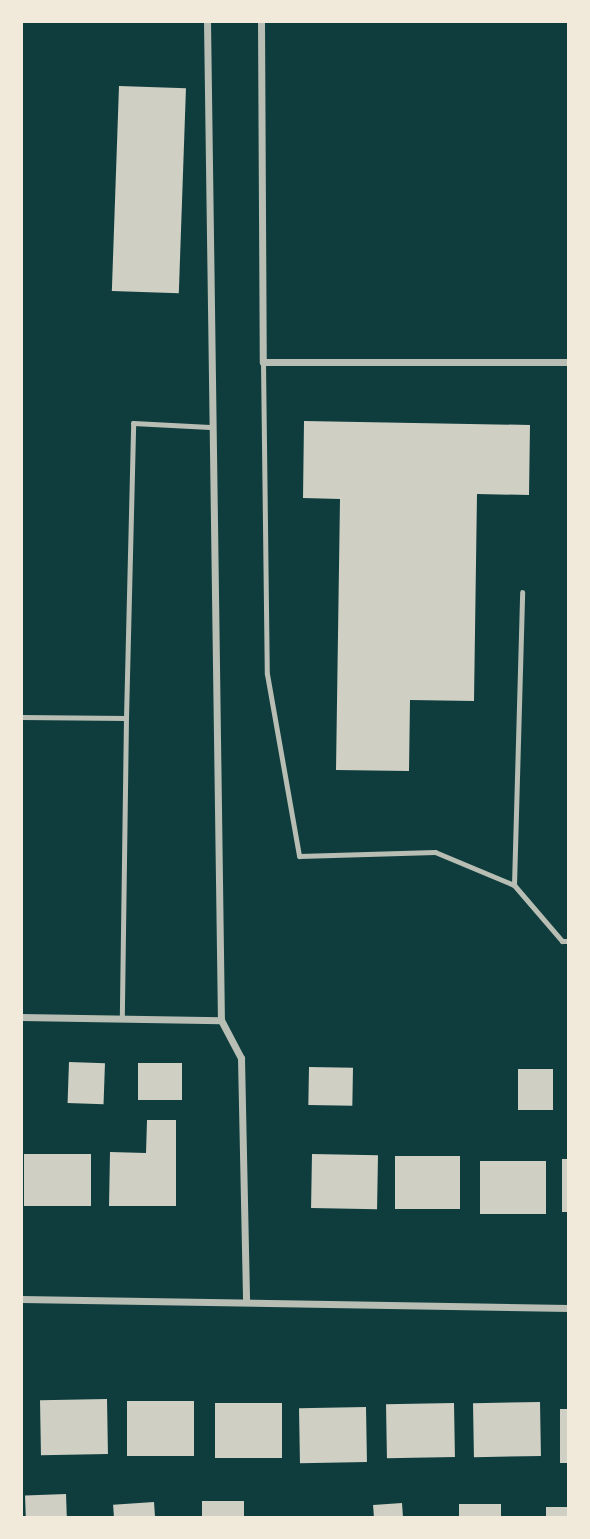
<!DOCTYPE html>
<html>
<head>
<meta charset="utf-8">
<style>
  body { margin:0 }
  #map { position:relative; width:590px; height:1539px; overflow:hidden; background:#0f3d3e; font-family:Jost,sans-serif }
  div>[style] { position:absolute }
  .building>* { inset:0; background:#cfcfc3; transform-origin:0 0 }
  .service>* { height:5px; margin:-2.5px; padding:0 2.5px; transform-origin:2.5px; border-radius:2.5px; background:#b8beb3 }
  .minor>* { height:7px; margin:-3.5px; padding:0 3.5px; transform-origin:3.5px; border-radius:3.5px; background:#b8beb3 }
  span { translate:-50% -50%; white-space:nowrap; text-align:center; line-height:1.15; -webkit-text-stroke:7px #f1e9da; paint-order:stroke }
  .frame { position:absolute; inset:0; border:23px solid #f1e9da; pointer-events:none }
</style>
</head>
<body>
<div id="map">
  <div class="building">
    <i style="left:119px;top:86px;width:67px;height:205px;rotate:2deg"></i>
    <i style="clip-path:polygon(304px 421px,530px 425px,529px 495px,477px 494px,474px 701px,410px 700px,409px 771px,336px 770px,340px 499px,303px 498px)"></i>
    <i style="left:69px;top:1062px;width:36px;height:41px;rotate:2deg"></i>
    <i style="left:138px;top:1063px;width:44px;height:37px"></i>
    <i style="left:309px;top:1067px;width:44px;height:38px;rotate:1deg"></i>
    <i style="left:518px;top:1069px;width:35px;height:41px"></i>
    <i style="clip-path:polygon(147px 1120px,176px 1120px,176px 1206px,109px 1206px,110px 1152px,146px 1153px)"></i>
    <i style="left:24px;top:1154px;width:67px;height:52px"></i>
    <i style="left:312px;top:1154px;width:66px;height:54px;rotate:1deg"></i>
    <i style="left:395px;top:1156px;width:65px;height:53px"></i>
    <i style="left:562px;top:1159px;width:7px;height:53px"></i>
    <i style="left:480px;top:1161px;width:66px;height:53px"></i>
    <i style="left:107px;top:1399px;width:55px;height:67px;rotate:89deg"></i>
    <i style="left:127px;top:1401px;width:67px;height:55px"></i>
    <i style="left:540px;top:1402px;width:54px;height:67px;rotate:89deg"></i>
    <i style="left:215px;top:1403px;width:67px;height:55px"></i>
    <i style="left:454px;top:1403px;width:54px;height:68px;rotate:89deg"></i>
    <i style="left:366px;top:1407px;width:55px;height:67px;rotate:89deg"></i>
    <i style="left:560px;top:1409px;width:9px;height:54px"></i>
    <i style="left:66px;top:1494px;width:24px;height:41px;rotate:88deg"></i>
    <i style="left:244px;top:1501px;width:17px;height:42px;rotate:90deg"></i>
    <i style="left:154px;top:1502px;width:16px;height:41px;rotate:86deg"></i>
    <i style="left:402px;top:1503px;width:15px;height:29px;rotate:86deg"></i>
    <i style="left:501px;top:1504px;width:14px;height:42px;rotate:90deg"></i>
    <i style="left:569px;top:1507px;width:11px;height:23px;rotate:90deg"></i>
  </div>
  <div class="service">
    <i style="left:263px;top:362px;width:312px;rotate:89.3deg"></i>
    <i style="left:267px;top:674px;width:185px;rotate:80deg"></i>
    <i style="left:299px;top:856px;width:136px;rotate:-1.7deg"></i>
    <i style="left:435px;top:852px;width:86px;rotate:22.7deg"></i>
    <i style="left:514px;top:885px;width:74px;rotate:49.4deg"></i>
    <i style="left:562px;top:941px;width:7px"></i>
    <i style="left:21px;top:717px;width:105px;rotate:0.5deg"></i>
    <i style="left:126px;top:718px;width:300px;rotate:90.8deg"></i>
    <i style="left:126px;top:718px;width:295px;rotate:-88.6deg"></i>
    <i style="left:133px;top:423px;width:77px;rotate:3deg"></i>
    <i style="left:514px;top:885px;width:293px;rotate:-88.4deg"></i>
  </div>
  <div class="minor">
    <i style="left:207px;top:21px;width:999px;rotate:89.2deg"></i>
    <i style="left:221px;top:1020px;width:43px;rotate:62.2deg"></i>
    <i style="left:241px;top:1058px;width:243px;rotate:88.8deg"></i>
    <i style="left:261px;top:21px;width:341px;rotate:89.7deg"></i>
    <i style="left:263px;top:362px;width:306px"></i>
    <i style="left:21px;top:1017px;width:200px;rotate:0.9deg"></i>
    <i style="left:21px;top:1299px;width:548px;rotate:0.94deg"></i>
  </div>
  <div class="frame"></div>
</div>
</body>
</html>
